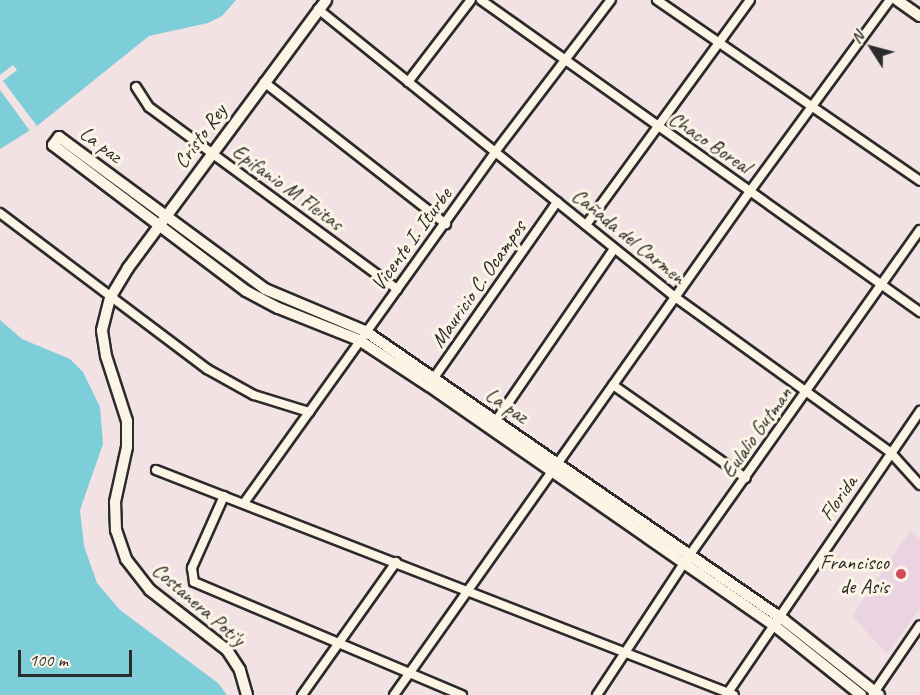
<!DOCTYPE html>
<html>
<head>
<meta charset="utf-8">
<style>
  body { margin:0 }
  #map { position:relative; width:920px; height:695px; overflow:hidden; background:#f2e2e3; font-family:Caveat,sans-serif }
  div>[style] { position:absolute }
  .built>* { inset:0; background:#ebd4e2 }
  .water>* { inset:0; background:#7eceda }
  .pier>* { inset:0; background:#f2e2e3 }
  .roads { filter:drop-shadow(2px 0 #2b2b2b) drop-shadow(-2px 0 #2b2b2b) drop-shadow(0 2px #2b2b2b) drop-shadow(0 -2px #2b2b2b) }
  .street>* { height:8px; margin:-4px; padding:0 4px; transform-origin:4px; border-radius:4px; background:#fcf5e5 }
  .secondary>* { height:10px; margin:-5px; padding:0 5px; transform-origin:5px; border-radius:5px; background:#fcf5e5 }
  .dots>* { width:16px; height:16px; translate:-50% -50%; box-sizing:border-box; border:3px solid #fcf5e5; border-radius:50% }
  span { translate:-50% -50%; white-space:nowrap; text-align:center; line-height:1.15; -webkit-text-stroke:6px #fcf5e5; paint-order:stroke }
  .street-label { font-size:21px; color:#2b2b2b }
  .poi-label { font-size:21px; color:#2b2b2b }
  .right { translate:-100% -50%; text-align:right }
  .north { position:absolute; left:842px; top:18px; width:60px; height:60px; -webkit-text-stroke:4px #fcf5e5; paint-order:stroke; rotate:306deg; font-size:16px; font-weight:700; line-height:24px; text-align:center; color:#2b2b2b }
  .north::after { content:''; display:block; margin:auto; width:21px; height:27px; background:#2b2b2b; clip-path:polygon(50% 0,100% 100%,50% 72%,0 100%) }
  .scale { position:absolute; left:18px; top:650px; width:114px; height:27px; box-sizing:border-box; border:3px solid #2b2b2b; border-top:0; padding-left:8px; font-size:18px; line-height:21px; white-space:nowrap; color:#2b2b2b; -webkit-text-stroke:4px #fcf5e5; paint-order:stroke }
</style>
</head>
<body>
<div id="map">
  <div class="built">
    <i style="clip-path:polygon(910px 531px,920px 540px,920px 608px,887px 654px,852px 616px)"></i>
  </div>
  <div class="water">
    <i style="clip-path:polygon(0 0,236px 0,222px 16px,208px 23px,149px 36px,37px 126px,0 149px)"></i>
    <i style="clip-path:polygon(0 320px,22px 339px,70px 359px,83px 372px,100px 407px,103px 444px,80px 510px,84px 546px,97px 583px,120px 610px,218px 683px,227px 695px,0 695px)"></i>
  </div>
  <div class="pier">
    <i style="clip-path:polygon(13px 65px,17px 70px,3px 81px,37px 126px,30px 131px,0 90px,0 75px)"></i>
  </div>
  <div class="roads">
    <div class="street">
      <i style="left:481px;top:0;width:539px;rotate:35.4deg"></i>
      <i style="left:657px;top:0;width:319px;rotate:34.5deg"></i>
      <i style="left:318px;top:9px;width:459px;rotate:38.9deg"></i>
      <i style="left:675px;top:297px;width:266px;rotate:35.8deg"></i>
      <i style="left:891px;top:453px;width:43px;rotate:47.8deg"></i>
      <i style="left:264px;top:82px;width:231px;rotate:38deg"></i>
      <i style="left:408px;top:82px;width:103px;rotate:-52.5deg"></i>
      <i style="left:136px;top:87px;width:24px;rotate:57deg"></i>
      <i style="left:149px;top:107px;width:308px;rotate:36.3deg"></i>
      <i style="left:0;top:213px;width:259px;rotate:37deg"></i>
      <i style="left:207px;top:369px;width:54px;rotate:29deg"></i>
      <i style="left:254px;top:395px;width:58px;rotate:17.2deg"></i>
      <i style="left:586px;top:225px;width:278px;rotate:-53.9deg"></i>
      <i style="left:431px;top:382px;width:220px;rotate:-55deg"></i>
      <i style="left:613px;top:385px;width:162px;rotate:35deg"></i>
      <i style="left:493px;top:425px;width:214px;rotate:-55.5deg"></i>
      <i style="left:156px;top:470px;width:620px;rotate:21.27deg"></i>
      <i style="left:224px;top:496px;width:79px;rotate:114deg"></i>
      <i style="left:192px;top:568px;width:14px;rotate:82deg"></i>
      <i style="left:194px;top:582px;width:291px;rotate:22.9deg"></i>
      <i style="left:244px;top:503px;width:432px;rotate:-54.4deg"></i>
      <i style="left:495px;top:152px;width:191px;rotate:-52.7deg"></i>
      <i style="left:727px;top:694px;width:343px;rotate:-55.7deg"></i>
      <i style="left:873px;top:694px;width:83px;rotate:-55.7deg"></i>
      <i style="left:302px;top:695px;width:163px;rotate:-54.7deg"></i>
      <i style="left:394px;top:695px;width:617px;rotate:-54.76deg"></i>
      <i style="left:750px;top:191px;width:237px;rotate:-53.8deg"></i>
      <i style="left:597px;top:695px;width:158px;rotate:-56.6deg"></i>
      <i style="left:684px;top:563px;width:408px;rotate:-54.7deg"></i>
    </div>
    <div class="secondary">
      <i style="left:897px;top:0;width:28px;rotate:35deg"></i>
      <i style="left:247px;top:695px;width:26px;rotate:-106deg"></i>
      <i style="left:240px;top:670px;width:24px;rotate:-123deg"></i>
      <i style="left:227px;top:650px;width:98px;rotate:-142.1deg"></i>
      <i style="left:150px;top:590px;width:39px;rotate:-128deg"></i>
      <i style="left:126px;top:559px;width:31px;rotate:-109deg"></i>
      <i style="left:116px;top:530px;width:28px;rotate:-92deg"></i>
      <i style="left:115px;top:502px;width:56px;rotate:-77.7deg"></i>
      <i style="left:127px;top:447px;width:26px;rotate:-90deg"></i>
      <i style="left:127px;top:421px;width:68px;rotate:-107.9deg"></i>
      <i style="left:106px;top:356px;width:26px;rotate:-99deg"></i>
      <i style="left:102px;top:330px;width:33px;rotate:-76deg"></i>
      <i style="left:110px;top:298px;width:35px;rotate:-59deg"></i>
      <i style="left:128px;top:268px;width:333px;rotate:-53.5deg"></i>
      <i style="left:861px;top:695px;width:109px;rotate:-141.3deg"></i>
      <i style="left:776px;top:627px;width:422px;rotate:-145.2deg"></i>
      <i style="left:429px;top:386px;width:84px;rotate:-146.7deg"></i>
      <i style="left:359px;top:340px;width:87px;rotate:-158.4deg"></i>
      <i style="left:278px;top:308px;width:36px;rotate:-152deg"></i>
      <i style="left:246px;top:291px;width:242px;rotate:-142.9deg"></i>
      <i style="left:53px;top:145px;width:10px;rotate:-53deg"></i>
      <i style="left:59px;top:137px;width:256px;rotate:36.4deg"></i>
      <i style="left:265px;top:289px;width:108px;rotate:22.8deg"></i>
      <i style="left:365px;top:331px;width:509px;rotate:34.6deg"></i>
      <i style="left:784px;top:620px;width:121px;rotate:38.3deg"></i>
    </div>
  </div>
  <div class="dots">
    <i style="left:901px;top:574px;background:#d1495b"></i>
  </div>
  <div class="street-label">
    <span style="left:200px;top:136px;rotate:-54deg">Cristo Rey</span>
    <span style="left:710px;top:142px;rotate:34deg">Chaco Boreal</span>
    <span style="left:101px;top:144px;rotate:37deg">La paz</span>
    <span style="left:288px;top:187px;rotate:36deg">Epifanio M Fleitas</span>
    <span style="left:629px;top:236px;rotate:39deg">Cañada del Carmen</span>
    <span style="left:411px;top:239px;rotate:-54deg">Vicente I. Iturbe</span>
    <span style="left:478px;top:284px;rotate:-55deg">Mauricio C. Ocampos</span>
    <span style="left:507px;top:405px;rotate:34deg">La paz</span>
    <span style="left:756px;top:432px;rotate:-55deg">Eulalio Gutman</span>
    <span style="left:838px;top:498px;rotate:-55deg">Florida</span>
    <span style="left:199px;top:604px;rotate:41deg">Costanera Poti'y</span>
  </div>
  <div class="poi-label">
    <span class="right" style="left:889px;top:574px">Francisco<br>de Asis</span>
  </div>
  <div class="north">N</div>
  <div class="scale">100 m</div>
</div>
</body>
</html>
